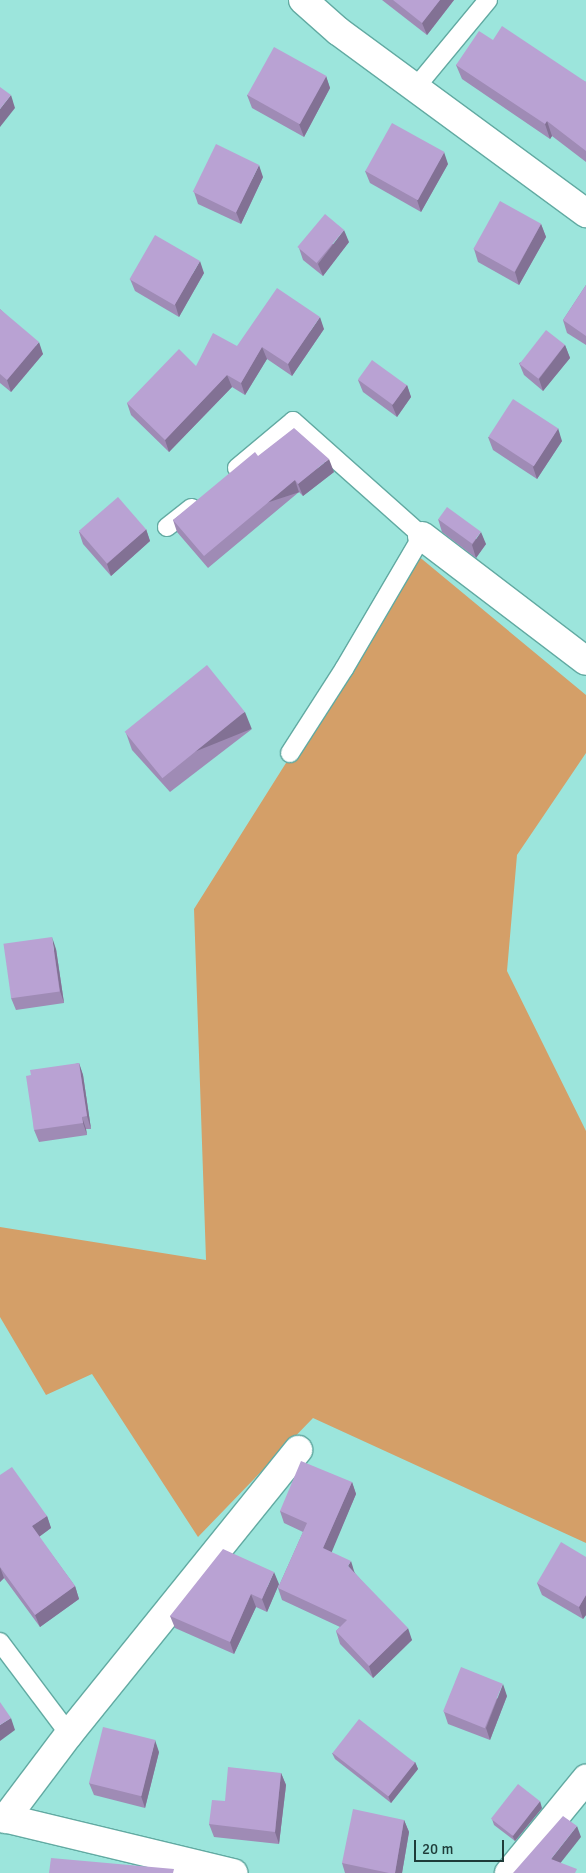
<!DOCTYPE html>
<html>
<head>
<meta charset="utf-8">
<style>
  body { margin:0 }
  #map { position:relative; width:586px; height:1873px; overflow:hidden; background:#9ce5dc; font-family:Signika,sans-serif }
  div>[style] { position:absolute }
  .green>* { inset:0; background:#d49f68 }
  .roads { filter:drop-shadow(1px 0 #62aaa2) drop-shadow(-1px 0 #62aaa2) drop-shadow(0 1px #62aaa2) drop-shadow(0 -1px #62aaa2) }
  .service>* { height:18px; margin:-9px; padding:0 9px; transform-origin:9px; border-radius:9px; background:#fff }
  .minor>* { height:28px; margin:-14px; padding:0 14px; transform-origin:14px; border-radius:14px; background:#fff }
  .wall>* { inset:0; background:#9f8bb5 }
  .shaded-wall>* { inset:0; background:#827194; transform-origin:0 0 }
  .building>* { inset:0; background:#b9a2d3; transform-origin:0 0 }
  span { translate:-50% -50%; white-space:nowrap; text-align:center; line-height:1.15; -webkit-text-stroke:5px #9ce5dc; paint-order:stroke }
  .scale { position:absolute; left:414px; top:1840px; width:90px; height:22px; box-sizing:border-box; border:2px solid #1e3c39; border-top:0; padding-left:6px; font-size:15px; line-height:18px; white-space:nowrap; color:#1e3c39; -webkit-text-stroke:4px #9ce5dc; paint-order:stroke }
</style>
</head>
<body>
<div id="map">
  <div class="green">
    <i style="clip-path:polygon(417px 555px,586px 695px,586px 753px,517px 855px,507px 971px,586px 1131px,586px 1543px,313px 1418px,198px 1537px,92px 1374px,46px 1395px,0 1317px,0 1227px,206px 1260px,194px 909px)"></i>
  </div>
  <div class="roads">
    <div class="service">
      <i style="left:416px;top:87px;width:113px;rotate:-50.4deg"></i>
      <i style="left:237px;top:468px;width:73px;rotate:-40deg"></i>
      <i style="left:293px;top:421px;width:173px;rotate:41.7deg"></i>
      <i style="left:422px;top:536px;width:154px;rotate:120.4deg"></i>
      <i style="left:344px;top:669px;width:100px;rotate:122.7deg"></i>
      <i style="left:167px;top:527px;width:31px;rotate:-38deg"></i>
      <i style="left:0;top:1642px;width:115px;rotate:53.1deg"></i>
    </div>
    <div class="minor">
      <i style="left:303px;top:0;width:47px;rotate:41.5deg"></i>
      <i style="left:338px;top:31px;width:308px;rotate:36.3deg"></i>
      <i style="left:422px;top:536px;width:206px;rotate:37.3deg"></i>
      <i style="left:0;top:1817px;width:240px;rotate:13.5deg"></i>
      <i style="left:5px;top:1819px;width:106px;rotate:-53deg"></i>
      <i style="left:69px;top:1734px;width:365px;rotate:-51.1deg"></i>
      <i style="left:509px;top:1873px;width:122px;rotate:-50.7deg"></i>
    </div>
  </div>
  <div class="wall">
    <i style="clip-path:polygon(382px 0,454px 0,427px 35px)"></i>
    <i style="clip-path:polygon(493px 40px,586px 82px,586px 162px,552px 136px,550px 139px,462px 79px,456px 65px)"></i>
    <i style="clip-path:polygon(326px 76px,330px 88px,304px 137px,252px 108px,247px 95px)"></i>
    <i style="clip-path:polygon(448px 164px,421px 212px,370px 183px,365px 171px)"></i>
    <i style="clip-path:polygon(263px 177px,241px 224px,198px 204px,194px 192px)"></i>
    <i style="clip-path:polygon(541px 224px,546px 237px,519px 285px,478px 262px,474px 249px)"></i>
    <i style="clip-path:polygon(349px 242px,323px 276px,303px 260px,299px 248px)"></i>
    <i style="clip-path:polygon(204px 273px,179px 317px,135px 291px,130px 279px)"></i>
    <i style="clip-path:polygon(586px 285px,586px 345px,567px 333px,563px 320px)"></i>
    <i style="clip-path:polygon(0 309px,43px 354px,11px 392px,0 383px)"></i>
    <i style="clip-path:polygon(324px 329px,292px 376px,267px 359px,245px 395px,232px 387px,169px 452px,131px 415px,127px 403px,237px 346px)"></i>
    <i style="clip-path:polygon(565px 345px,570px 358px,543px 391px,524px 375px,519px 363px)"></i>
    <i style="clip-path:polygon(358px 380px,407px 385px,411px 397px,397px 417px,363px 392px)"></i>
    <i style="clip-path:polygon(488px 437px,562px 441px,537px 479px,493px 450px)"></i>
    <i style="clip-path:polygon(258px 456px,334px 472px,303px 496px,299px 492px,208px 568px,177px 532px,173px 520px)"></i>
    <i style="clip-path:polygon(438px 519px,486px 544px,476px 558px,442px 532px)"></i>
    <i style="clip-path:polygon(146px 529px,150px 541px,111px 576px,83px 544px,79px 532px)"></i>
    <i style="clip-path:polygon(252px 729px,170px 792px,132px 750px,126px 733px)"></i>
    <i style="clip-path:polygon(56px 949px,64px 1003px,16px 1010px,11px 998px)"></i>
    <i style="clip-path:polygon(79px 1063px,83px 1075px,91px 1129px,86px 1129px,87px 1135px,39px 1142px,34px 1130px,31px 1075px)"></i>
    <i style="clip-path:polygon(0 1475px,47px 1516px,51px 1528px,39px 1537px,75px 1586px,79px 1599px,40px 1627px,4px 1578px,0 1582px)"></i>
    <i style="clip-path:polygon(352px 1482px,356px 1494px,331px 1552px,355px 1573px,412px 1640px,373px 1678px,340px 1644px,336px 1631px,340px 1627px,282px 1600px,278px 1588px,303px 1532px,284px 1523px,280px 1511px)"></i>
    <i style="clip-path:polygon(586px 1557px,586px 1615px,583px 1619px,542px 1595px,537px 1583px)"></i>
    <i style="clip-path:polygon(279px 1584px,267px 1612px,256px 1607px,234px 1654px,175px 1628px,170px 1616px)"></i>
    <i style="clip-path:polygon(507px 1696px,490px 1740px,448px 1724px,444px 1712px)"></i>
    <i style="clip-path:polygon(159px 1752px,145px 1808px,94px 1795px,89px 1783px)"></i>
    <i style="clip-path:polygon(332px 1753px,415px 1762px,418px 1769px,391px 1803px,335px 1759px)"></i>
    <i style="clip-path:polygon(281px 1773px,286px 1785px,279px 1844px,214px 1837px,209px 1824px,225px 1801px)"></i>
    <i style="clip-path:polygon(542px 1808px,515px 1841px,494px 1825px,492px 1819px)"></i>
    <i style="clip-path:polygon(404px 1820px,409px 1832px,402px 1873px,345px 1873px,342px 1863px)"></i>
  </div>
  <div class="shaded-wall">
    <i style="clip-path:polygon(440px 0,454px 0,427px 35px,422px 23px)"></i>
    <i style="clip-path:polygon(326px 76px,330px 88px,304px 137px,299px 124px)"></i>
    <i style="clip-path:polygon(11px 95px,15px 108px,0 127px,0 109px)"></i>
    <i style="clip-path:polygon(547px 121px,552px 136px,550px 139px,545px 124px)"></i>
    <i style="clip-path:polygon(444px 152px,448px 164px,421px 212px,417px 200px)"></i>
    <i style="clip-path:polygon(259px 165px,263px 177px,241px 224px,236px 212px)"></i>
    <i style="clip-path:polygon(541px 224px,546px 237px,519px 285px,515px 272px)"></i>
    <i style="clip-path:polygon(344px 230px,349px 242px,323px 276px,318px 264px)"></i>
    <i style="clip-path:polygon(200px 261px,204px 273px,179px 317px,175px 304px)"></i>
    <i style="clip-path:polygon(320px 317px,324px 329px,292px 376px,288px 364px)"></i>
    <i style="clip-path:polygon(39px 342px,43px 354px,11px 392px,7px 380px)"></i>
    <i style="clip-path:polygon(565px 345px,570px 358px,543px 391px,539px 379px)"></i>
    <i style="clip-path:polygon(262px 347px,267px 359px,245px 395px,241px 383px)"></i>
    <i style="clip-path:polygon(227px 375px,232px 387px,169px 452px,165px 440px)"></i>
    <i style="clip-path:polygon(407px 385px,411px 397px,397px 417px,392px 405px)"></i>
    <i style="clip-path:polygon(558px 428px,562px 441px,537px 479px,533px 467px)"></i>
    <i style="clip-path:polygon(329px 459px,334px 472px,303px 496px,298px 484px)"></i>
    <i style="left:295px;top:480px;width:13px;height:119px;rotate:72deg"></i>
    <i style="clip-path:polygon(146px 529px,150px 541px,111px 576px,107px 564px)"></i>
    <i style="clip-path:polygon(481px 532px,486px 544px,476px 558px,472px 545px)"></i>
    <i style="left:245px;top:712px;width:18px;height:103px;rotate:68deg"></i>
    <i style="clip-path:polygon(52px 937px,56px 949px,64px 1003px,60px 991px)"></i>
    <i style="clip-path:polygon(79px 1063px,83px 1075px,91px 1129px,87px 1116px)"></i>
    <i style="clip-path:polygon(82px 1117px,86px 1129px,87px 1135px,83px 1123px)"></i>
    <i style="clip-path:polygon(352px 1482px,356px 1494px,328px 1561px,323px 1548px)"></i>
    <i style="clip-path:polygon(47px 1516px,51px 1528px,36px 1539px,32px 1526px)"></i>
    <i style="clip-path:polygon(351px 1561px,355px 1574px,348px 1566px)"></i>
    <i style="clip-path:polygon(0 1567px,4px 1578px,0 1582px)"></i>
    <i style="clip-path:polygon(274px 1572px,279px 1584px,267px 1612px,262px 1599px)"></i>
    <i style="clip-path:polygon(75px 1586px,79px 1599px,40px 1627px,35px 1615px)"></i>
    <i style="clip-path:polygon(251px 1594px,256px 1607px,234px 1654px,230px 1642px)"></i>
    <i style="clip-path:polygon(586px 1595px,586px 1615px,583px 1619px,579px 1607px)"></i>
    <i style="clip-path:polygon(408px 1628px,412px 1640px,373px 1678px,369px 1666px)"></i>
    <i style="clip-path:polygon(503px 1684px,507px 1696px,490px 1740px,486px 1728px)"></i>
    <i style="clip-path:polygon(11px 1718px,15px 1730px,0 1741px,0 1725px)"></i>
    <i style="clip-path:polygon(155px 1740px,159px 1752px,145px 1808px,141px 1796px)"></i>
    <i style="clip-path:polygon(415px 1762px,418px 1769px,391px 1803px,388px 1796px)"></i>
    <i style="clip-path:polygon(281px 1773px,286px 1785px,279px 1844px,275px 1832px)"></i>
    <i style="clip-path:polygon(540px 1801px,542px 1808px,515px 1841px,512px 1835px)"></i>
    <i style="clip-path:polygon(404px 1820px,409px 1832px,402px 1873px,395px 1873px)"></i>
    <i style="clip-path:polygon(577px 1826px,581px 1837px,555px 1870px,551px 1859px)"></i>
  </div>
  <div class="building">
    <i style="clip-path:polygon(393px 0,440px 0,422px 23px)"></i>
    <i style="clip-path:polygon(502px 26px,586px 82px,586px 151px,547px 121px,545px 124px,456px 65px,479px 31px,493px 40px)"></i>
    <i style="left:274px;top:47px;width:60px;height:55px;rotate:29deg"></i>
    <i style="clip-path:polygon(0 87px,11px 95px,0 109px)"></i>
    <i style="left:392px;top:123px;width:60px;height:55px;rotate:29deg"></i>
    <i style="left:216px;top:144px;width:48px;height:53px;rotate:26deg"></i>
    <i style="left:500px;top:201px;width:47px;height:55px;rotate:29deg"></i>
    <i style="left:325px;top:214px;width:25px;height:43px;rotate:40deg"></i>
    <i style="left:155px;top:235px;width:52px;height:51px;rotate:30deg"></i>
    <i style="clip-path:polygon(586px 285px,586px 336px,563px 320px)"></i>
    <i style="clip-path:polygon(277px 288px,320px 317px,288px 364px,262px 347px,241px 383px,227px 375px,165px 440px,127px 403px,179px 349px,196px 366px,213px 333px,237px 346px)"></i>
    <i style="clip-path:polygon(0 309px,39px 342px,7px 380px,0 374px)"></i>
    <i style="left:546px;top:330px;width:24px;height:43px;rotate:38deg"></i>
    <i style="left:372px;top:360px;width:43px;height:24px;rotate:36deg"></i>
    <i style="left:513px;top:399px;width:54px;height:45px;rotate:33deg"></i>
    <i style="clip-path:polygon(294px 428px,329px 459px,298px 484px,295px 480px,204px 556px,173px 520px,255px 452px,258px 456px)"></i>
    <i style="left:118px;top:497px;width:43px;height:52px;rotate:49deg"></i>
    <i style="left:447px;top:507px;width:42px;height:15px;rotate:36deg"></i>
    <i style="left:207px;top:665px;width:60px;height:106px;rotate:51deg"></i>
    <i style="left:52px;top:937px;width:55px;height:49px;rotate:82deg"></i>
    <i style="clip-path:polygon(79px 1063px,87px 1116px,82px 1117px,83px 1123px,34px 1130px,26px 1076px,31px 1075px,30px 1070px)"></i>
    <i style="clip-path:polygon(301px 1461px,352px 1482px,323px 1548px,351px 1561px,348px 1566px,408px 1628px,369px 1666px,336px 1631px,347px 1620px,278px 1588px,307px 1523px,280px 1511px)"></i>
    <i style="clip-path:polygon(12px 1467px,47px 1516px,32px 1526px,75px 1586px,35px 1615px,0 1567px,0 1475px)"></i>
    <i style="clip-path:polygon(561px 1542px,586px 1557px,586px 1595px,579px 1607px,537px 1583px)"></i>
    <i style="clip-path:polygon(223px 1549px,274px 1572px,262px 1599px,251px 1594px,230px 1642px,170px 1616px)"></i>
    <i style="left:461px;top:1667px;width:45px;height:48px;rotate:22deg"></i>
    <i style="clip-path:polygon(0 1702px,11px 1718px,0 1725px)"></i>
    <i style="left:359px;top:1719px;width:71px;height:43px;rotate:38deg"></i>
    <i style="left:103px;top:1727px;width:54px;height:58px;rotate:14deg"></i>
    <i style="clip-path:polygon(228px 1767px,281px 1773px,275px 1832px,209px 1824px,212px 1800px,225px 1801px)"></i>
    <i style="left:518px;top:1784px;width:28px;height:44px;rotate:38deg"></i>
    <i style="clip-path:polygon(353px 1809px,404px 1820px,395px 1873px,389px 1873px,342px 1863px)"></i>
    <i style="clip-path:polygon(563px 1816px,577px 1826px,551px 1859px,577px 1869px,575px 1873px,513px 1873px)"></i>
    <i style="clip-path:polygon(51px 1858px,174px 1869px,173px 1873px,49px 1873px)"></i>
  </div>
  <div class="scale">20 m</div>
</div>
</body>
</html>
